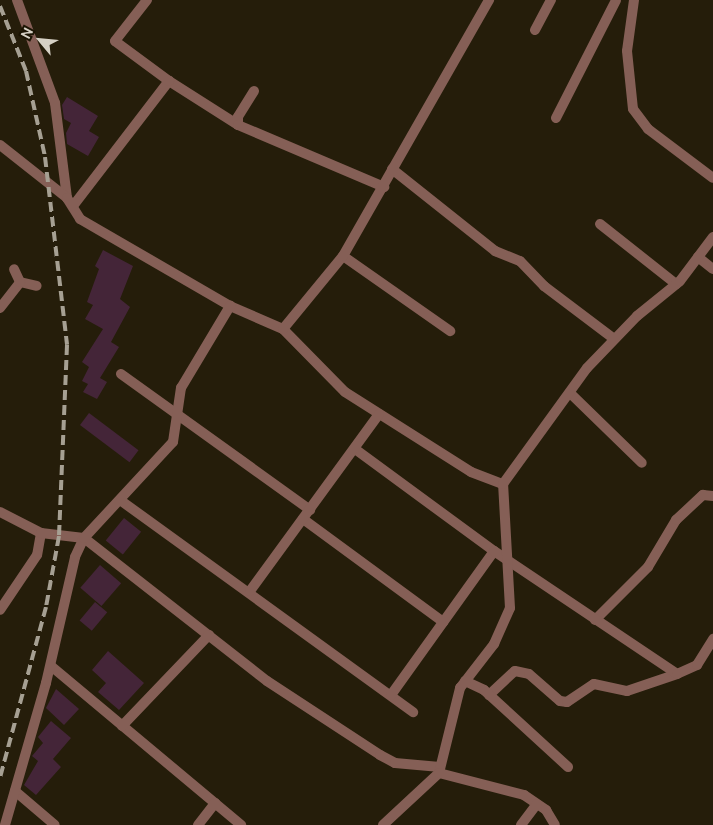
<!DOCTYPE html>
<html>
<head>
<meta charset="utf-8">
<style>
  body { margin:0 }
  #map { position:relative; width:713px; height:825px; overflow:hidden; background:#251d0a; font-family:Ubuntu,sans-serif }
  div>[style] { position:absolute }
  .building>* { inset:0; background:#442538; transform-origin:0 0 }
  .service>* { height:10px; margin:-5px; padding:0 5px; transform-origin:5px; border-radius:5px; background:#855f56 }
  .minor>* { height:10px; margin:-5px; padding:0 5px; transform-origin:5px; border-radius:5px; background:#855f56 }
  .rail>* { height:4px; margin-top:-2px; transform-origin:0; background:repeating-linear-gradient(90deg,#a6a093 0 10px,transparent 0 15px) }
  span { translate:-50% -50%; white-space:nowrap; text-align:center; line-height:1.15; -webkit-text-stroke:4.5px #1b1403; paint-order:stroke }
  .north { position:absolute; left:15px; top:15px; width:50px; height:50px; -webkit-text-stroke:4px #1b1403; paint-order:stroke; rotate:298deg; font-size:14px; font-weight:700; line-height:20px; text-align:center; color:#d6d1c5 }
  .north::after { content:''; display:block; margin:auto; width:18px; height:22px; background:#d6d1c5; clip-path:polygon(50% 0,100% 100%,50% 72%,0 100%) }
</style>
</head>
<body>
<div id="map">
  <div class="building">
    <i style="clip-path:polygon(67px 97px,98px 116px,89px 131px,99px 137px,88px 156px,67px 144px,66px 133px,71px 123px,64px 119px,62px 105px)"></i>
    <i style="clip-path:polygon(103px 250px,133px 266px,120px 299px,130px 307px,111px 342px,119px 347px,100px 378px,107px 382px,97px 399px,83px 392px,88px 384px,82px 381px,89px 367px,82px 362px,103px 329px,85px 319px,93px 305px,87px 302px,99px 269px,95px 266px)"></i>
    <i style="left:89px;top:413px;width:62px;height:15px;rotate:37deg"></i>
    <i style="left:124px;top:518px;width:22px;height:29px;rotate:39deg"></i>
    <i style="left:100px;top:565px;width:28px;height:30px;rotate:41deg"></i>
    <i style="left:95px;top:602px;width:16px;height:24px;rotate:40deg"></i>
    <i style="clip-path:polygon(108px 651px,144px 683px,119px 710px,98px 692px,106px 683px,92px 670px)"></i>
    <i style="clip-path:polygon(56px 689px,79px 709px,64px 725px,46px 708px)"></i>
    <i style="clip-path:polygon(51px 721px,71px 738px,53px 759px,61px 767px,36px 795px,24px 785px,38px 761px,32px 756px,43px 743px,38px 737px)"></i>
  </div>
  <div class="service">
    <i style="left:169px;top:81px;width:82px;rotate:32.5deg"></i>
    <i style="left:489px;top:695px;width:35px;rotate:-43deg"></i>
    <i style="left:515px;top:671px;width:14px;rotate:12deg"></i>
    <i style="left:529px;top:674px;width:41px;rotate:41.1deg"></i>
    <i style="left:560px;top:701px;width:7px;rotate:8deg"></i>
    <i style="left:567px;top:702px;width:32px;rotate:-34deg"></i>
    <i style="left:594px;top:684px;width:34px;rotate:12deg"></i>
    <i style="left:627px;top:691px;width:53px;rotate:-18.8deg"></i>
  </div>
  <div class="minor">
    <i style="left:17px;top:0;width:110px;rotate:69.7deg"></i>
    <i style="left:55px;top:103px;width:96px;rotate:82.8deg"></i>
    <i style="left:634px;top:0;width:51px;rotate:97.8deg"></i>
    <i style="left:627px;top:51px;width:58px;rotate:84.1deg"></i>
    <i style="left:633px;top:109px;width:25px;rotate:53deg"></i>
    <i style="left:648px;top:129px;width:81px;rotate:37deg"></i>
    <i style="left:535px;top:30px;width:34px;rotate:-62deg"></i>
    <i style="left:254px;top:91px;width:31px;rotate:122deg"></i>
    <i style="left:238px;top:117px;width:8px;rotate:90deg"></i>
    <i style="left:238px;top:125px;width:159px;rotate:23deg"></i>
    <i style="left:556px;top:118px;width:132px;rotate:-63deg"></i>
    <i style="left:0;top:145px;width:85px;rotate:38.3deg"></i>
    <i style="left:67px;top:198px;width:25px;rotate:58deg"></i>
    <i style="left:80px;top:219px;width:173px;rotate:30.1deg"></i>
    <i style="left:230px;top:306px;width:58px;rotate:23.5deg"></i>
    <i style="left:283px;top:329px;width:88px;rotate:45.5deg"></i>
    <i style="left:345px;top:392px;width:149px;rotate:32.4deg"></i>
    <i style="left:471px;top:472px;width:34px;rotate:21deg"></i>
    <i style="left:392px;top:169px;width:132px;rotate:38.5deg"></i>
    <i style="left:495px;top:251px;width:27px;rotate:22deg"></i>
    <i style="left:520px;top:261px;width:35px;rotate:46deg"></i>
    <i style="left:544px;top:286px;width:88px;rotate:37.1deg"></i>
    <i style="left:73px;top:206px;width:158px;rotate:-52.5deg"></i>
    <i style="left:169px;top:81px;width:67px;rotate:-143.5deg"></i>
    <i style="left:115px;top:41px;width:52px;rotate:-52deg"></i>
    <i style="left:600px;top:224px;width:97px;rotate:38.3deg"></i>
    <i style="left:343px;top:256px;width:131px;rotate:35deg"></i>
    <i style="left:698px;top:257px;width:19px;rotate:39deg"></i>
    <i style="left:20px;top:282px;width:17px;rotate:13deg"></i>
    <i style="left:0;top:308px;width:33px;rotate:-52deg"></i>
    <i style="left:20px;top:282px;width:14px;rotate:-115deg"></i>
    <i style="left:283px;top:329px;width:94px;rotate:-50.6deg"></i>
    <i style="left:343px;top:256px;width:295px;rotate:-60.3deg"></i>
    <i style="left:121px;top:374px;width:233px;rotate:35.7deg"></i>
    <i style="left:570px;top:393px;width:100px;rotate:44.2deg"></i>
    <i style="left:355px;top:449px;width:172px;rotate:36.3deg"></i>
    <i style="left:120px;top:500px;width:362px;rotate:35.9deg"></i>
    <i style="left:0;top:512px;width:46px;rotate:27.1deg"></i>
    <i style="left:41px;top:533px;width:22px;rotate:100deg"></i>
    <i style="left:37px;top:555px;width:66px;rotate:123.9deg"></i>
    <i style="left:303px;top:519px;width:174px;rotate:36.3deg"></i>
    <i style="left:41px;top:533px;width:43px;rotate:6.6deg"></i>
    <i style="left:84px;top:538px;width:232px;rotate:38deg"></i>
    <i style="left:267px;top:681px;width:135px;rotate:33.2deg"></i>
    <i style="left:380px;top:755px;width:17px;rotate:28deg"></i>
    <i style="left:395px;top:763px;width:45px;rotate:5.1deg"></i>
    <i style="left:250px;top:591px;width:219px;rotate:-53.9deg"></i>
    <i style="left:595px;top:620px;width:75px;rotate:-45deg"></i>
    <i style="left:648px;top:567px;width:55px;rotate:-59.2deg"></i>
    <i style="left:676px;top:520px;width:37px;rotate:-43deg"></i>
    <i style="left:703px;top:495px;width:10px;rotate:6deg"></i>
    <i style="left:51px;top:666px;width:248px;rotate:39.9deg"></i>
    <i style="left:465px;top:681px;width:21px;rotate:25deg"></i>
    <i style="left:484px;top:690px;width:114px;rotate:42.5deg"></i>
    <i style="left:391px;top:695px;width:177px;rotate:-54.4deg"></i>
    <i style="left:494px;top:551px;width:220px;rotate:33.9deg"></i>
    <i style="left:677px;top:674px;width:22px;rotate:-24deg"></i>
    <i style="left:697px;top:665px;width:31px;rotate:-58deg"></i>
    <i style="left:122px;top:726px;width:126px;rotate:-46.3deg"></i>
    <i style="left:439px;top:773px;width:88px;rotate:-76.1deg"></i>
    <i style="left:460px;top:688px;width:56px;rotate:-52.3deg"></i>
    <i style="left:494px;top:644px;width:39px;rotate:-66deg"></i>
    <i style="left:510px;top:608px;width:124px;rotate:-93.2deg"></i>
    <i style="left:503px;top:484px;width:143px;rotate:-54.1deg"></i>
    <i style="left:587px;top:368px;width:72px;rotate:-46.1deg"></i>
    <i style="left:637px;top:316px;width:55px;rotate:-39.1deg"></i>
    <i style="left:680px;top:281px;width:55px;rotate:-53.1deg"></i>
    <i style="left:15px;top:791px;width:52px;rotate:40.4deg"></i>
    <i style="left:5px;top:825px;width:148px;rotate:-73.9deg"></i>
    <i style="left:46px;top:683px;width:129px;rotate:-77deg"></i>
    <i style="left:75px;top:557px;width:21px;rotate:-65deg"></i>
    <i style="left:84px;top:538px;width:131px;rotate:-47.2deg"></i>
    <i style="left:173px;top:442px;width:55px;rotate:-81.6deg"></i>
    <i style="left:181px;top:388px;width:96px;rotate:-59.1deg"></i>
    <i style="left:198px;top:825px;width:28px;rotate:-52deg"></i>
    <i style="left:383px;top:825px;width:76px;rotate:-42.9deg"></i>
    <i style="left:439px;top:773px;width:88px;rotate:14.5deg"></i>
    <i style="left:524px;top:795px;width:27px;rotate:34deg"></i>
    <i style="left:546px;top:810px;width:17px;rotate:59deg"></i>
    <i style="left:521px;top:825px;width:26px;rotate:-53deg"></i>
  </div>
  <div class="rail">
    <i style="left:0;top:6px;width:70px;rotate:68.2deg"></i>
    <i style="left:26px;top:71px;width:88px;rotate:77.5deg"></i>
    <i style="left:45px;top:157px;width:189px;rotate:83.3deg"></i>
    <i style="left:67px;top:345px;width:191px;rotate:92.4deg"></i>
    <i style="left:59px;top:536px;width:72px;rotate:100.4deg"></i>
    <i style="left:46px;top:607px;width:176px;rotate:105.1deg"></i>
  </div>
  <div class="north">N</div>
</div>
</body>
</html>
